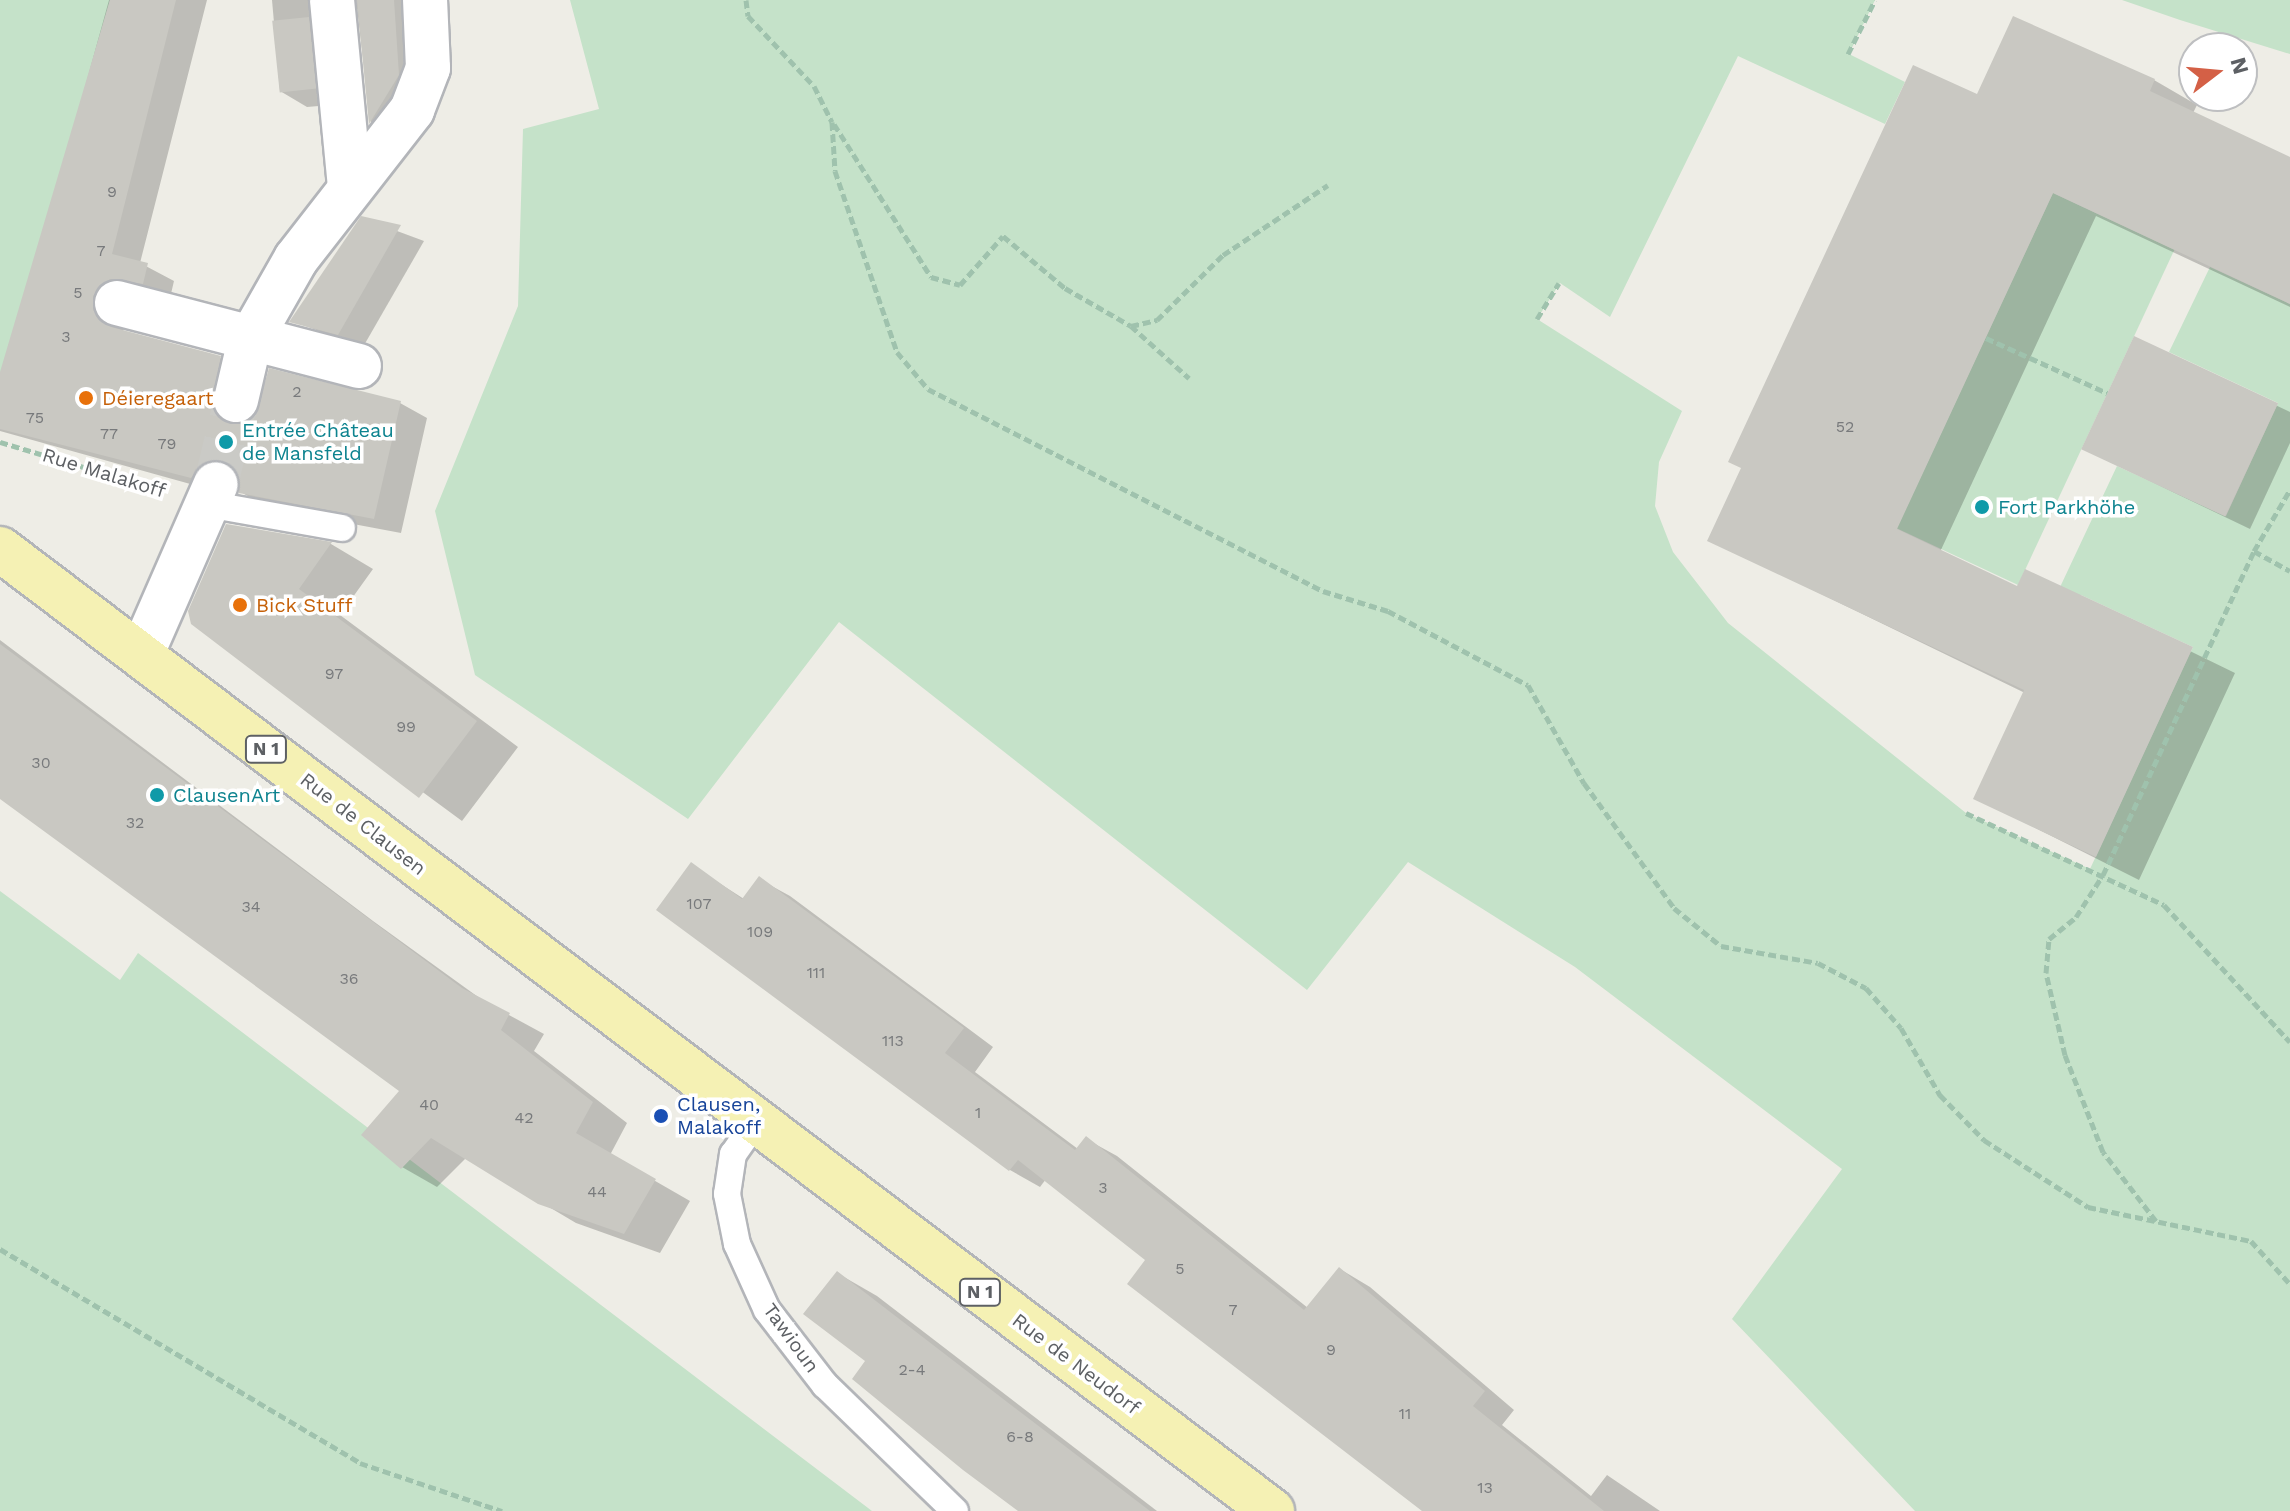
<!DOCTYPE html>
<html>
<head>
<meta charset="utf-8">
<style>
  body { margin:0 }
  #map { position:relative; width:2290px; height:1511px; overflow:hidden; background:#eeede6; font-family:"Work Sans",sans-serif }
  div>[style] { position:absolute }
  .green>* { inset:0; background:#c5e2c9; transform-origin:0 0 }
  .shadow>* { inset:0; background:#0003 }
  .building>* { inset:0; background:#c9c8c2; transform-origin:0 0 }
  .street-tunnel>* { height:44px; margin-top:-22px; transform-origin:0; background:repeating-linear-gradient(90deg,#cacac6 0 44px,transparent 0 66px) }
  .path>* { height:5px; margin-top:-2.5px; transform-origin:0; background:repeating-linear-gradient(90deg,#9fc2ad 0 8px,transparent 0 12px) }
  .roads { filter:drop-shadow(2px 0 #b3b5b9) drop-shadow(-2px 0 #b3b5b9) drop-shadow(0 2px #b3b5b9) drop-shadow(0 -2px #b3b5b9) }
  .lane>* { height:26px; margin:-13px; padding:0 13px; transform-origin:13px; border-radius:13px; background:#fff }
  .street>* { height:44px; margin:-22px; padding:0 22px; transform-origin:22px; border-radius:22px; background:#fff }
  .primary>* { height:44px; margin:-22px; padding:0 22px; transform-origin:22px; border-radius:22px; background:#f5f1b4 }
  .dots>* { width:22px; height:22px; translate:-50% -50%; box-sizing:border-box; border:4px solid #fff; border-radius:50% }
  span { translate:-50% -50%; white-space:nowrap; text-align:center; line-height:1.15; -webkit-text-stroke:7px #fff; paint-order:stroke }
  .number-label { font-size:16px; color:#787a7c }
  .number-label span { -webkit-text-stroke-width:0 }
  .shield-label span { padding:2px 6px; background:#fff; border:2px solid; border-radius:6px; -webkit-text-stroke-width:0 }
  .shield-label { font-size:18px; color:#5d6064; font-weight:700 }
  .food-label { font-size:20px; color:#c56008 }
  .left { translate:0 -50%; text-align:left }
  .culture-label { font-size:20px; color:#0d838f }
  .street-label { font-size:20px; color:#5d6064 }
  .transit-label { font-size:20px; color:#164399 }
  .north { position:absolute; left:2178px; top:32px; width:80px; height:80px; box-sizing:border-box; background:#fff; border:2px solid #bebfc1; border-radius:50%; rotate:74deg; font-size:22px; font-weight:700; line-height:32px; text-align:center; color:#5d6064 }
  .north::after { content:''; display:block; margin:auto; width:28px; height:36px; background:#d46046; clip-path:polygon(50% 0,100% 100%,50% 72%,0 100%) }
</style>
</head>
<body>
<div id="map">
  <div class="green">
    <i style="clip-path:polygon(0 0,110px 0,0 383px)"></i>
    <i style="clip-path:polygon(570px 0,1875px 0,1849px 54px,1905px 82px,1885px 124px,1738px 56px,1610px 317px,1560px 283px,1537px 319px,1682px 411px,1659px 462px,1655px 506px,1673px 552px,1728px 623px,1966px 813px,2090px 869px,2193px 647px,2081px 595px,2053px 602px,2117px 466px,2226px 516px,2278px 403px,2169px 352px,2210px 267px,2290px 304px,2290px 1511px,1915px 1511px,1732px 1319px,1842px 1169px,1575px 967px,1408px 862px,1307px 990px,839px 622px,688px 819px,475px 675px,435px 511px,518px 306px,523px 129px,599px 109px)"></i>
    <i style="clip-path:polygon(2122px 0,2290px 0,2290px 54px,2180px 20px)"></i>
    <i style="left:2053px;top:193px;width:134px;height:370px;rotate:25deg"></i>
    <i style="clip-path:polygon(0 891px,120px 980px,138px 953px,872px 1511px,0 1511px)"></i>
  </div>
  <div class="shadow">
    <i style="clip-path:polygon(109px 0,207px 0,140px 263px,174px 281px,170px 298px,119px 313px,124px 333px,220px 358px,247px 373px,238px 424px,400px 403px,427px 418px,401px 533px,268px 508px,241px 492px,239px 477px,219px 492px,0 431px,0 396px)"></i>
    <i style="clip-path:polygon(272px 0,342px 0,342px 104px,307px 107px,280px 91px)"></i>
    <i style="clip-path:polygon(356px 0,416px 0,397px 138px,371px 123px)"></i>
    <i style="clip-path:polygon(2154px 80px,2197px 105px,2193px 113px,2290px 159px,2290px 307px,2096px 216px,1940px 552px,2018px 589px,2026px 571px,2235px 673px,2139px 880px,1976px 798px,2025px 693px,1710px 540px,1978px 97px)"></i>
    <i style="clip-path:polygon(362px 218px,424px 241px,363px 347px,292px 321px)"></i>
    <i style="clip-path:polygon(2135px 339px,2290px 412px,2290px 443px,2250px 529px,2083px 449px)"></i>
    <i style="clip-path:polygon(227px 526px,331px 544px,373px 569px,340px 615px,518px 747px,462px 821px,193px 623px)"></i>
    <i style="clip-path:polygon(0 640px,373px 921px,485px 1002px,544px 1034px,534px 1051px,627px 1123px,610px 1155px,690px 1201px,660px 1253px,576px 1223px,466px 1158px,437px 1187px,402px 1167px,402px 1091px,0 796px)"></i>
    <i style="clip-path:polygon(691px 865px,744px 899px,759px 879px,790px 896px,993px 1047px,975px 1072px,1078px 1149px,1086px 1139px,1117px 1156px,1308px 1308px,1340px 1269px,1370px 1287px,1514px 1410px,1502px 1425px,1591px 1496px,1607px 1475px,1660px 1511px,1426px 1511px,1148px 1260px,1046px 1179px,1040px 1187px,1010px 1170px,658px 909px)"></i>
    <i style="clip-path:polygon(837px 1273px,877px 1296px,1157px 1511px,1024px 1511px,868px 1361px)"></i>
  </div>
  <div class="building">
    <i style="clip-path:polygon(110px 0,176px 0,112px 254px,148px 263px,143px 284px,110px 279px,93px 296px,93px 310px,111px 327px,221px 356px,212px 406px,230px 424px,255px 416px,269px 368px,401px 401px,374px 519px,239px 493px,237px 470px,225px 461px,202px 463px,191px 478px,0 429px,0 372px)"></i>
    <i style="clip-path:polygon(357px 0,394px 0,399px 75px,369px 124px)"></i>
    <i style="clip-path:polygon(2013px 16px,2155px 79px,2150px 91px,2290px 157px,2290px 304px,2053px 193px,1897px 529px,2017px 586px,2025px 569px,2193px 647px,2096px 857px,1973px 799px,2024px 690px,1707px 541px,1741px 468px,1728px 462px,1913px 65px,1977px 94px)"></i>
    <i style="left:309px;top:17px;width:72px;height:37px;rotate:84deg"></i>
    <i style="clip-path:polygon(361px 216px,401px 225px,338px 335px,289px 322px)"></i>
    <i style="left:2134px;top:336px;width:159px;height:125px;rotate:25deg"></i>
    <i style="clip-path:polygon(226px 524px,332px 542px,299px 589px,477px 721px,419px 798px,191px 624px,188px 611px)"></i>
    <i style="clip-path:polygon(0 644px,462px 988px,510px 1013px,501px 1030px,593px 1102px,576px 1133px,656px 1179px,624px 1234px,538px 1204px,431px 1138px,401px 1169px,361px 1135px,399px 1091px,0 799px)"></i>
    <i style="clip-path:polygon(691px 862px,742px 899px,759px 876px,964px 1028px,945px 1053px,1075px 1150px,1086px 1136px,1304px 1310px,1339px 1267px,1485px 1391px,1473px 1406px,1604px 1511px,1422px 1511px,1127px 1284px,1145px 1260px,1018px 1160px,1009px 1171px,656px 910px)"></i>
    <i style="clip-path:polygon(837px 1271px,1011px 1405px,1150px 1511px,1018px 1511px,963px 1470px,852px 1379px,865px 1361px,803px 1314px)"></i>
  </div>
  <div class="street-tunnel">
    <i style="left:216px;top:484px;width:86px;rotate:-76.6deg"></i>
  </div>
  <div class="path">
    <i style="left:746px;top:0;width:16px;rotate:83deg"></i>
    <i style="left:748px;top:16px;width:96px;rotate:46.7deg"></i>
    <i style="left:814px;top:86px;width:40px;rotate:63.4deg"></i>
    <i style="left:832px;top:122px;width:49px;rotate:86.5deg"></i>
    <i style="left:835px;top:171px;width:191px;rotate:71.1deg"></i>
    <i style="left:897px;top:352px;width:48px;rotate:50deg"></i>
    <i style="left:928px;top:389px;width:444px;rotate:27.1deg"></i>
    <i style="left:1323px;top:591px;width:68px;rotate:17.1deg"></i>
    <i style="left:1388px;top:611px;width:158px;rotate:27.9deg"></i>
    <i style="left:1528px;top:685px;width:113px;rotate:60.3deg"></i>
    <i style="left:1584px;top:783px;width:154px;rotate:54.2deg"></i>
    <i style="left:1674px;top:908px;width:60px;rotate:39deg"></i>
    <i style="left:1721px;top:946px;width:98px;rotate:9.9deg"></i>
    <i style="left:1818px;top:963px;width:54px;rotate:27.5deg"></i>
    <i style="left:1866px;top:988px;width:53px;rotate:48.8deg"></i>
    <i style="left:1901px;top:1028px;width:78px;rotate:59.8deg"></i>
    <i style="left:1940px;top:1095px;width:63px;rotate:45.6deg"></i>
    <i style="left:1984px;top:1140px;width:124px;rotate:32.8deg"></i>
    <i style="left:2088px;top:1207px;width:167px;rotate:11.8deg"></i>
    <i style="left:2251px;top:1241px;width:58px;rotate:47.8deg"></i>
    <i style="left:1848px;top:54px;width:60px;rotate:-63.4deg"></i>
    <i style="left:834px;top:124px;width:181px;rotate:57.6deg"></i>
    <i style="left:931px;top:277px;width:30px;rotate:15deg"></i>
    <i style="left:960px;top:285px;width:65px;rotate:-48.7deg"></i>
    <i style="left:1003px;top:236px;width:81px;rotate:40deg"></i>
    <i style="left:1065px;top:288px;width:76px;rotate:29.9deg"></i>
    <i style="left:1131px;top:326px;width:78px;rotate:41.9deg"></i>
    <i style="left:1537px;top:319px;width:42px;rotate:-58.6deg"></i>
    <i style="left:1131px;top:326px;width:27px;rotate:-13deg"></i>
    <i style="left:1157px;top:320px;width:93px;rotate:-44.6deg"></i>
    <i style="left:1223px;top:255px;width:126px;rotate:-33.7deg"></i>
    <i style="left:1986px;top:338px;width:133px;rotate:24.4deg"></i>
    <i style="left:0;top:442px;width:167px;rotate:16.7deg"></i>
    <i style="left:2254px;top:551px;width:71px;rotate:-59.5deg"></i>
    <i style="left:1966px;top:813px;width:218px;rotate:24.9deg"></i>
    <i style="left:2164px;top:905px;width:186px;rotate:47.4deg"></i>
    <i style="left:2156px;top:1221px;width:87px;rotate:-127.5deg"></i>
    <i style="left:2103px;top:1152px;width:104px;rotate:-111.4deg"></i>
    <i style="left:2065px;top:1055px;width:84px;rotate:-103deg"></i>
    <i style="left:2046px;top:973px;width:34px;rotate:-85deg"></i>
    <i style="left:2049px;top:939px;width:35px;rotate:-39deg"></i>
    <i style="left:2076px;top:917px;width:50px;rotate:-57.3deg"></i>
    <i style="left:2103px;top:875px;width:357px;rotate:-65deg"></i>
    <i style="left:2254px;top:551px;width:41px;rotate:29.1deg"></i>
    <i style="left:0;top:1249px;width:419px;rotate:30.7deg"></i>
    <i style="left:360px;top:1463px;width:150px;rotate:18.7deg"></i>
  </div>
  <div class="roads">
    <div class="lane">
      <i style="left:207px;top:504px;width:137px;rotate:10.1deg"></i>
      <i style="left:755px;top:1123px;width:38px;rotate:125deg"></i>
      <i style="left:733px;top:1154px;width:40px;rotate:98.5deg"></i>
      <i style="left:727px;top:1194px;width:51px;rotate:78.7deg"></i>
      <i style="left:737px;top:1244px;width:72px;rotate:65.6deg"></i>
      <i style="left:767px;top:1310px;width:95px;rotate:52.3deg"></i>
      <i style="left:825px;top:1385px;width:181px;rotate:44.1deg"></i>
    </div>
    <div class="street">
      <i style="left:332px;top:0;width:188px;rotate:84.5deg"></i>
      <i style="left:117px;top:303px;width:250px;rotate:14.6deg"></i>
      <i style="left:236px;top:400px;width:62px;rotate:-76.9deg"></i>
      <i style="left:250px;top:340px;width:93px;rotate:-60.4deg"></i>
      <i style="left:296px;top:259px;width:189px;rotate:-52.1deg"></i>
      <i style="left:412px;top:110px;width:45px;rotate:-69.1deg"></i>
      <i style="left:428px;top:68px;width:68px;rotate:-92.5deg"></i>
      <i style="left:142px;top:653px;width:184px;rotate:-66.4deg"></i>
    </div>
    <div class="primary">
      <i style="left:0;top:549px;width:1595px;rotate:37.1deg"></i>
    </div>
  </div>
  <div class="dots">
    <i style="left:86px;top:398px;background:#e8710a"></i>
    <i style="left:226px;top:442px;background:#0f9aa8"></i>
    <i style="left:1982px;top:507px;background:#0f9aa8"></i>
    <i style="left:240px;top:605px;background:#e8710a"></i>
    <i style="left:157px;top:795px;background:#0f9aa8"></i>
    <i style="left:661px;top:1116px;background:#1a4fb4"></i>
  </div>
  <div class="number-label">
    <span style="left:112px;top:192px">9</span>
    <span style="left:101px;top:251px">7</span>
    <span style="left:78px;top:293px">5</span>
    <span style="left:66px;top:337px">3</span>
    <span style="left:297px;top:392px">2</span>
    <span style="left:35px;top:418px">75</span>
    <span style="left:1845px;top:427px">52</span>
    <span style="left:109px;top:434px">77</span>
    <span style="left:167px;top:444px">79</span>
    <span style="left:334px;top:674px">97</span>
    <span style="left:406px;top:727px">99</span>
    <span style="left:41px;top:763px">30</span>
    <span style="left:135px;top:823px">32</span>
    <span style="left:699px;top:904px">107</span>
    <span style="left:251px;top:907px">34</span>
    <span style="left:760px;top:932px">109</span>
    <span style="left:816px;top:973px">111</span>
    <span style="left:349px;top:979px">36</span>
    <span style="left:893px;top:1041px">113</span>
    <span style="left:429px;top:1105px">40</span>
    <span style="left:978px;top:1113px">1</span>
    <span style="left:524px;top:1118px">42</span>
    <span style="left:1103px;top:1188px">3</span>
    <span style="left:597px;top:1192px">44</span>
    <span style="left:1180px;top:1269px">5</span>
    <span style="left:1233px;top:1310px">7</span>
    <span style="left:1331px;top:1350px">9</span>
    <span style="left:912px;top:1370px">2-4</span>
    <span style="left:1405px;top:1414px">11</span>
    <span style="left:1020px;top:1437px">6-8</span>
    <span style="left:1485px;top:1488px">13</span>
  </div>
  <div class="shield-label">
    <span style="left:266px;top:749px">N 1</span>
    <span style="left:980px;top:1292px">N 1</span>
  </div>
  <div class="food-label">
    <span class="left" style="left:102px;top:398px">Déieregaart</span>
    <span class="left" style="left:256px;top:605px">Bick Stuff</span>
  </div>
  <div class="culture-label">
    <span class="left" style="left:242px;top:442px">Entrée Château<br>de Mansfeld</span>
    <span class="left" style="left:1998px;top:507px">Fort Parkhöhe</span>
    <span class="left" style="left:173px;top:795px">ClausenArt</span>
  </div>
  <div class="street-label">
    <span style="left:104px;top:473px;rotate:17deg">Rue Malakoff</span>
    <span style="left:363px;top:824px;rotate:38deg">Rue de Clausen</span>
    <span style="left:791px;top:1338px;rotate:54deg">Tawioun</span>
    <span style="left:1076px;top:1364px;rotate:37deg">Rue de Neudorf</span>
  </div>
  <div class="transit-label">
    <span class="left" style="left:677px;top:1116px">Clausen,<br>Malakoff</span>
  </div>
  <div class="north">N</div>
</div>
</body>
</html>
